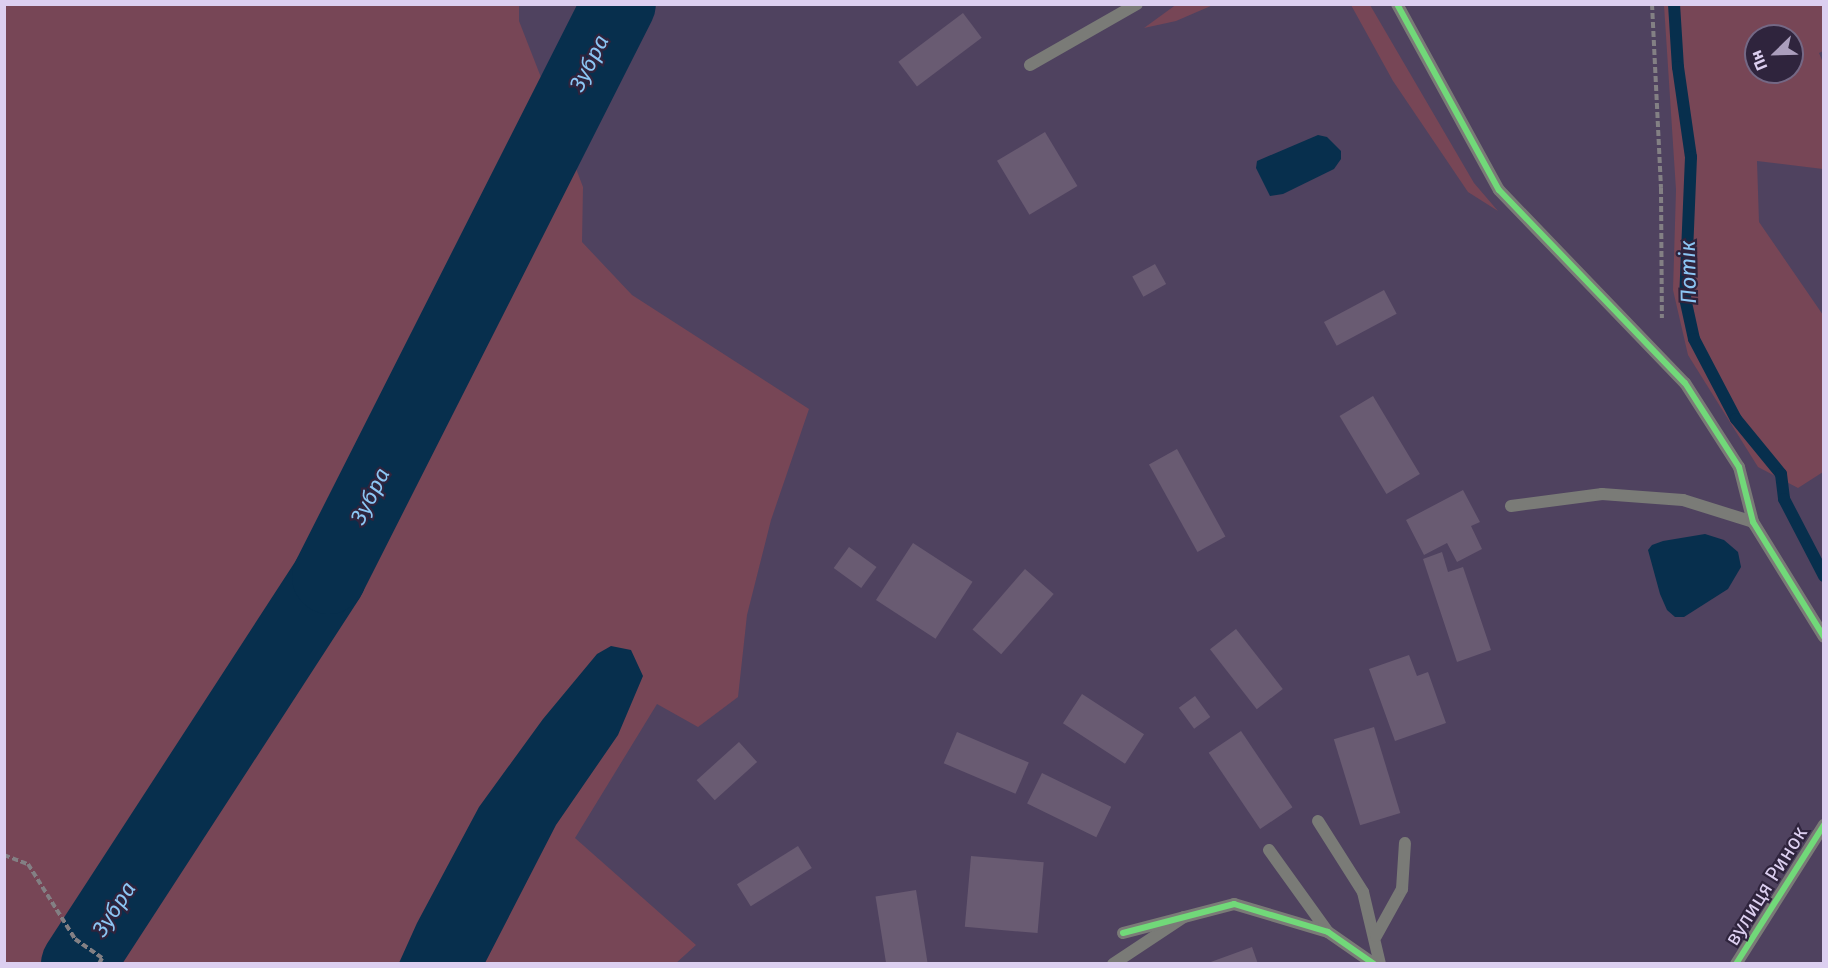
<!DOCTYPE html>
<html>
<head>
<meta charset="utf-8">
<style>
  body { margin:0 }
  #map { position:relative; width:1828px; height:968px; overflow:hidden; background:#4f425f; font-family:"Fira Sans",sans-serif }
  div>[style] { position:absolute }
  .green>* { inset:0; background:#774656 }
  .water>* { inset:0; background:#072f4d }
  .stream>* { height:12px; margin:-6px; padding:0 6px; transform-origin:6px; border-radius:6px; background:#072f4d }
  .river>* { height:74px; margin:-37px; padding:0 37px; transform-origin:37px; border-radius:37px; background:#072f4d }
  .building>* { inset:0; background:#695b72; transform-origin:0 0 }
  .path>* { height:4px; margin-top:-2px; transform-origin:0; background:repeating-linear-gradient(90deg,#838084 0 6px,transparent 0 9px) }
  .lane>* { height:12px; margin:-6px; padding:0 6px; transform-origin:6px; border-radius:6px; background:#7a7b77 }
  .street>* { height:12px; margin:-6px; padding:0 6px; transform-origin:6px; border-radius:6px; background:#7a7b77 }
  .cycleway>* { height:6px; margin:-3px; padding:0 3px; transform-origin:3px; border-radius:3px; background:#71d979 }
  span { translate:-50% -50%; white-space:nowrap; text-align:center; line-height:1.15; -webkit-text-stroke:4.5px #2f243d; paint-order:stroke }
  .street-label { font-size:21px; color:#dccff0 }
  .water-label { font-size:22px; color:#8cc6f4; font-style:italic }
  .frame { position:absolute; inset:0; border:6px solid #dccff0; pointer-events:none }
  .north { position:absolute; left:1744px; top:24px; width:60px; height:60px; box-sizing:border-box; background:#2f243d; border:2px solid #746885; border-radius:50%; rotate:247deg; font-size:16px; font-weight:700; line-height:24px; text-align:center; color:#dccff0 }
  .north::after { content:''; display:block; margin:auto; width:21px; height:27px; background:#ab9ebd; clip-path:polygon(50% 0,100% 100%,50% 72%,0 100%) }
</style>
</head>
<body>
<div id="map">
  <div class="green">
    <i style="clip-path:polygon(1177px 4px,1213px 5px,1176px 21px,1144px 28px)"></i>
    <i style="clip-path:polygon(5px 5px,519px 5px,519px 21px,544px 85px,582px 5px,657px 5px,569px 150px,583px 187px,582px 242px,632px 295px,809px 409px,771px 520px,747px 615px,738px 697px,698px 727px,657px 704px,575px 838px,696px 945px,675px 964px,5px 964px)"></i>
    <i style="clip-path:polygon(1351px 5px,1370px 5px,1474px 183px,1498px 211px,1468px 192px,1393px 81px)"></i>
    <i style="clip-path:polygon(evenodd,1664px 5px,1823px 5px,1823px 51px,1819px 53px,1824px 65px,1823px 169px,1757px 161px,1759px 222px,1823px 315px,1823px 472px,1798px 488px,1758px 467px,1688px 355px,1673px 290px,1676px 190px,1664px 5px,1756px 36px,1792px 36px,1792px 72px,1756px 72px,1756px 36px)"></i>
  </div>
  <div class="water">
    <i style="clip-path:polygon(1318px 135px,1327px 137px,1341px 151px,1341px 159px,1334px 169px,1283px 194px,1270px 196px,1256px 168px,1257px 161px)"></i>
    <i style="clip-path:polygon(1705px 534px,1724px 540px,1738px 552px,1741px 567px,1728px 589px,1684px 617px,1675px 617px,1667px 610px,1660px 594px,1648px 550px,1652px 545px,1663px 541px)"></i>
    <i style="clip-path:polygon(611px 646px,631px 650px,643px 676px,618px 735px,556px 825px,485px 963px,399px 963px,417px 923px,479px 807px,543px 719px,597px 654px)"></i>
  </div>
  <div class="stream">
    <i style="left:1674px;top:4px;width:63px;rotate:86.4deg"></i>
    <i style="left:1678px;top:67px;width:91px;rotate:81.8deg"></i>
    <i style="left:1691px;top:157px;width:141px;rotate:92.4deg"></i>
    <i style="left:1685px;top:298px;width:42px;rotate:77.6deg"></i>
    <i style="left:1694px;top:339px;width:90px;rotate:62.3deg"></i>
    <i style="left:1736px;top:419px;width:71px;rotate:50.7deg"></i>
    <i style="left:1781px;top:474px;width:25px;rotate:83deg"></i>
    <i style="left:1784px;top:499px;width:87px;rotate:62.5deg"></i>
  </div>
  <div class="river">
    <i style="left:78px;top:964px;width:461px;rotate:-57deg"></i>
    <i style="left:329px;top:577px;width:642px;rotate:-63.16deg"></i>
  </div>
  <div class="building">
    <i style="left:963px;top:13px;width:31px;height:81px;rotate:53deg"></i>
    <i style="left:1045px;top:132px;width:63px;height:56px;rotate:59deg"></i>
    <i style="left:1155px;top:264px;width:23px;height:26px;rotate:61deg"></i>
    <i style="left:1384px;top:290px;width:27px;height:68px;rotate:62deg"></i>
    <i style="left:1373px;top:396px;width:91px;height:39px;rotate:59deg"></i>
    <i style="left:1177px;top:449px;width:100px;height:32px;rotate:61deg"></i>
    <i style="clip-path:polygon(1463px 490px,1480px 522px,1471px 526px,1482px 549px,1457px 562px,1447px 543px,1424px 555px,1406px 520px)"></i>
    <i style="left:913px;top:543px;width:71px;height:68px;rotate:33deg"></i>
    <i style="left:849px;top:547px;width:34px;height:26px;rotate:36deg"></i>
    <i style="clip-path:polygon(1442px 552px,1448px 572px,1463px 567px,1491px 650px,1457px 662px,1423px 559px)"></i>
    <i style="left:1025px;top:569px;width:38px;height:80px;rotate:41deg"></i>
    <i style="left:1236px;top:629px;width:76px;height:33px;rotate:52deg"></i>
    <i style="clip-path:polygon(1409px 655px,1417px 676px,1428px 672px,1446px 723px,1395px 741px,1369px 669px)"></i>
    <i style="left:1082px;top:694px;width:74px;height:35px;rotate:33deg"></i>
    <i style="left:1195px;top:696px;width:26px;height:20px;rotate:54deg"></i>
    <i style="left:1374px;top:727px;width:90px;height:42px;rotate:73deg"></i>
    <i style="left:1241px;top:731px;width:92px;height:39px;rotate:56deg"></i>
    <i style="left:957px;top:732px;width:78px;height:34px;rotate:23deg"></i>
    <i style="left:739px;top:742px;width:27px;height:57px;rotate:48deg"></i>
    <i style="left:1042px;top:773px;width:77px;height:34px;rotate:26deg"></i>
    <i style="left:798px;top:846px;width:26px;height:72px;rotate:58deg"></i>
    <i style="left:971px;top:856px;width:73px;height:71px;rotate:5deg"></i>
    <i style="left:916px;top:890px;width:75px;height:41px;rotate:81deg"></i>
    <i style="clip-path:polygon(1252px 947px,1258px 964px,1208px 964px,1208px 963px)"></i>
  </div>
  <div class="path">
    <i style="left:1652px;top:4px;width:184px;rotate:87.2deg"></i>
    <i style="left:1661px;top:188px;width:130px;rotate:89.6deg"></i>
    <i style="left:4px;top:855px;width:26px;rotate:21deg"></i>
    <i style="left:28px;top:864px;width:89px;rotate:57.9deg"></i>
    <i style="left:75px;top:939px;width:33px;rotate:35deg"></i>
    <i style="left:102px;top:958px;width:7px;rotate:117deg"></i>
  </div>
  <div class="lane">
    <i style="left:1030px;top:65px;width:123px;rotate:-29.7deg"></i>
    <i style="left:1511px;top:506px;width:92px;rotate:-7.5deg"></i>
    <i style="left:1602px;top:494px;width:81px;rotate:4.2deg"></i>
    <i style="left:1683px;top:500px;width:73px;rotate:17.4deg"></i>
    <i style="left:1318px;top:821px;width:84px;rotate:57.6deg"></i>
    <i style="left:1363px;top:892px;width:74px;rotate:76.7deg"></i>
    <i style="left:1269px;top:850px;width:101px;rotate:54.3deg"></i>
    <i style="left:1376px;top:936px;width:54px;rotate:-61deg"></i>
    <i style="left:1402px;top:889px;width:46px;rotate:-86.3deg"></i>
    <i style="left:1113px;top:964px;width:85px;rotate:-33.5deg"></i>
  </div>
  <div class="street">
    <i style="left:1397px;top:4px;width:212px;rotate:61.3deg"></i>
    <i style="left:1499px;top:190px;width:268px;rotate:46.1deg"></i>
    <i style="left:1685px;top:383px;width:100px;rotate:57.3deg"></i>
    <i style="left:1739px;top:467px;width:57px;rotate:75.7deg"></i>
    <i style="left:1753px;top:522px;width:135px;rotate:58.3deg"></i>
    <i style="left:1123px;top:933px;width:115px;rotate:-14.6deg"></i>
    <i style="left:1234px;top:904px;width:98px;rotate:16.6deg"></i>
    <i style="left:1328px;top:932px;width:56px;rotate:34.8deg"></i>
    <i style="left:1736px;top:964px;width:165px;rotate:-57.7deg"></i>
  </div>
  <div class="cycleway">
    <i style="left:1397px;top:4px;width:212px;rotate:61.3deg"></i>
    <i style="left:1499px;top:190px;width:268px;rotate:46.1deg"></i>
    <i style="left:1685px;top:383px;width:100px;rotate:57.3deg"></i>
    <i style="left:1739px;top:467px;width:57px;rotate:75.7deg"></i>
    <i style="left:1753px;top:522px;width:135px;rotate:58.3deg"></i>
    <i style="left:1123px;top:933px;width:115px;rotate:-14.6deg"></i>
    <i style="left:1234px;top:904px;width:98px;rotate:16.6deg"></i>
    <i style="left:1328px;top:932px;width:56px;rotate:34.8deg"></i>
    <i style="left:1736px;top:964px;width:165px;rotate:-57.7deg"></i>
  </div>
  <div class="street-label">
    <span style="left:1766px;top:886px;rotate:-58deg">вулиця Ринок</span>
  </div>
  <div class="water-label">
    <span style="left:589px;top:63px;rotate:-63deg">Зубра</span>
    <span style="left:1688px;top:272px;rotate:-91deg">Потік</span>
    <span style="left:370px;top:496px;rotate:-63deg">Зубра</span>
    <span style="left:114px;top:909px;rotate:-57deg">Зубра</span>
  </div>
  <div class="frame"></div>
  <div class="north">Пн</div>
</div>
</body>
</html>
